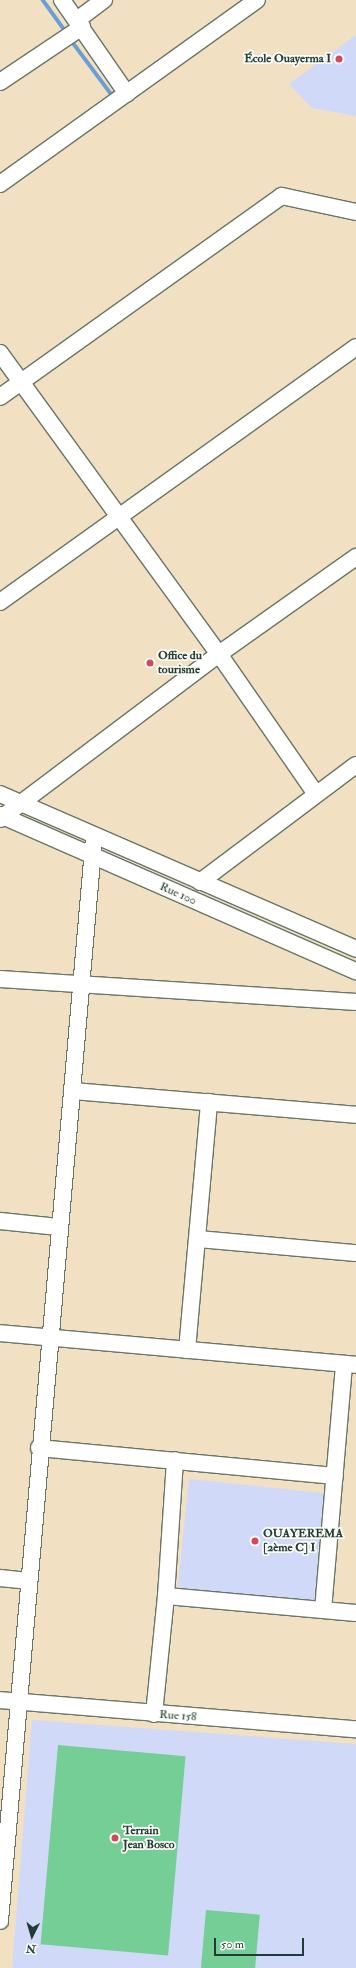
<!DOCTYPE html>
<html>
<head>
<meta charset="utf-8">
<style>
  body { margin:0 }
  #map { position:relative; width:356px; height:1968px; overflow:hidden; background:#f1e0c2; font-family:"IM FELL Double Pica",serif }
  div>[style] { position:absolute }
  .built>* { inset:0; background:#d1d9f9; transform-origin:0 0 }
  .green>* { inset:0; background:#74ce95; transform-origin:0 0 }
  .stream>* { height:3.5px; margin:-1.75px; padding:0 1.75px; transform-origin:1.75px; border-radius:1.75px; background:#6a9ed6 }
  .roads { filter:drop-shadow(1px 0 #687666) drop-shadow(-1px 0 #687666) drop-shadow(0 1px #687666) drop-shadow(0 -1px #687666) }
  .minor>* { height:16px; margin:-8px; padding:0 8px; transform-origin:8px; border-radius:8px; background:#fff }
  .dots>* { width:11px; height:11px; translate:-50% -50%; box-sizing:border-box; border:2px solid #fdfcf7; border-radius:50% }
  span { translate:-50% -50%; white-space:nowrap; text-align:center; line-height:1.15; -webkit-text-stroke:3.5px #fdfcf7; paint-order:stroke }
  .poi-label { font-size:12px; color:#1f3d34; font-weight:700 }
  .right { translate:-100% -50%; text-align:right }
  .left { translate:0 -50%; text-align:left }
  .street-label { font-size:12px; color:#1f3d34 }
  .north { position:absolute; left:12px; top:1916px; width:40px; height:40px; -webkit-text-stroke:3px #fdfcf7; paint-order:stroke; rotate:185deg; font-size:11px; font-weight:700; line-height:16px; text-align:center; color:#1f3d34 }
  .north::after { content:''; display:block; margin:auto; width:14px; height:18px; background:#1f3d34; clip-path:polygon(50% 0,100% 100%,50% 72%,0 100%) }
  .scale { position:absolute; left:214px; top:1938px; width:90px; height:18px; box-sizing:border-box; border:2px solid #1f3d34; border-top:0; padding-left:5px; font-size:12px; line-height:14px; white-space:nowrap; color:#1f3d34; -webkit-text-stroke:3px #fdfcf7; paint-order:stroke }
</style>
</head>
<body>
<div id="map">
  <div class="built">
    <i style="clip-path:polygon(356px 35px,356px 116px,312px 108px,289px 84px)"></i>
    <i style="left:189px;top:1479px;width:139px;height:109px;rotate:6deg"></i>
    <i style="clip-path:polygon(32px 1720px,356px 1744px,356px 1968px,12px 1968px)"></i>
  </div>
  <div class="green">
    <i style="left:58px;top:1745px;width:128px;height:200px;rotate:5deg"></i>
    <i style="left:206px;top:1910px;width:54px;height:58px;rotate:5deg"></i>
  </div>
  <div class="stream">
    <i style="left:43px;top:0;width:34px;rotate:54deg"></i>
    <i style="left:74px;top:44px;width:64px;rotate:53.3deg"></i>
    <i style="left:112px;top:95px;width:3px;rotate:-45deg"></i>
  </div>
  <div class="roads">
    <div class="minor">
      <i style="left:62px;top:0;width:114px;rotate:55.3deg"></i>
      <i style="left:77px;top:20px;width:34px;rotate:-37deg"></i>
      <i style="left:0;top:82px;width:99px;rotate:-33.9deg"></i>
      <i style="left:0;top:184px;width:316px;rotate:-35.6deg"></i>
      <i style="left:0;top:353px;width:372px;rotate:54deg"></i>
      <i style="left:219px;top:654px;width:170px;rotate:55.3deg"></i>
      <i style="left:0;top:397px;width:346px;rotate:-35.5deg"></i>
      <i style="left:282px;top:196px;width:76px;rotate:12.2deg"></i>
      <i style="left:0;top:602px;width:438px;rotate:-35.6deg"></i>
      <i style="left:0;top:794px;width:388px;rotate:23.5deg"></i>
      <i style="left:0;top:815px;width:389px;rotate:23.7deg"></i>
      <i style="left:0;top:819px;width:274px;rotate:-37deg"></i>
      <i style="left:219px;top:654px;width:168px;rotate:-35.3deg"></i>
      <i style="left:200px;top:882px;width:195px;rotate:-36.9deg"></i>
      <i style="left:0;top:979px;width:357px;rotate:3.7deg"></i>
      <i style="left:72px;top:1091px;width:285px;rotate:4.8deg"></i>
      <i style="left:0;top:1221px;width:58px;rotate:5.9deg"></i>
      <i style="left:198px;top:1239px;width:159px;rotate:5.1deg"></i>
      <i style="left:0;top:1333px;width:357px;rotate:5.1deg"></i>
      <i style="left:187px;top:1350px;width:249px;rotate:-84.9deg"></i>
      <i style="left:39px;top:1448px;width:297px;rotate:5.4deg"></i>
      <i style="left:0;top:1578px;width:27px;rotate:6deg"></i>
      <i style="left:166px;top:1596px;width:191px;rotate:5.1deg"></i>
      <i style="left:323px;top:1610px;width:247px;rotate:-85.1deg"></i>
      <i style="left:0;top:1700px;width:357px;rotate:4.7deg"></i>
      <i style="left:154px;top:1714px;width:119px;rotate:-84.2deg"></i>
      <i style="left:166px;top:1596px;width:136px;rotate:-86.2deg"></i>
      <i style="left:0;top:1921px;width:1088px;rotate:-85.04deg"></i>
    </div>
  </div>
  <div class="dots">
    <i style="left:339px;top:59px;background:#d1495b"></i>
    <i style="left:150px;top:663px;background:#d1495b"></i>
    <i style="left:255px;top:1541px;background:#d1495b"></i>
    <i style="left:115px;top:1838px;background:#d1495b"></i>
  </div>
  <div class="poi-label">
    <span class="right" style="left:331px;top:59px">École Ouayerma I</span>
    <span class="left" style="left:158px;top:663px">Office du<br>tourisme</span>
    <span class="left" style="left:263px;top:1541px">OUAYEREMA<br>[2ème C] I</span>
    <span class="left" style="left:123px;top:1838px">Terrain<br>Jean Bosco</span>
  </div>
  <div class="street-label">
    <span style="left:178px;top:894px;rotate:24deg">Rue 100</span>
    <span style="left:178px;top:1716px;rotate:4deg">Rue 158</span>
  </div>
  <div class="north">N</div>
  <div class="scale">50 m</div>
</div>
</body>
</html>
